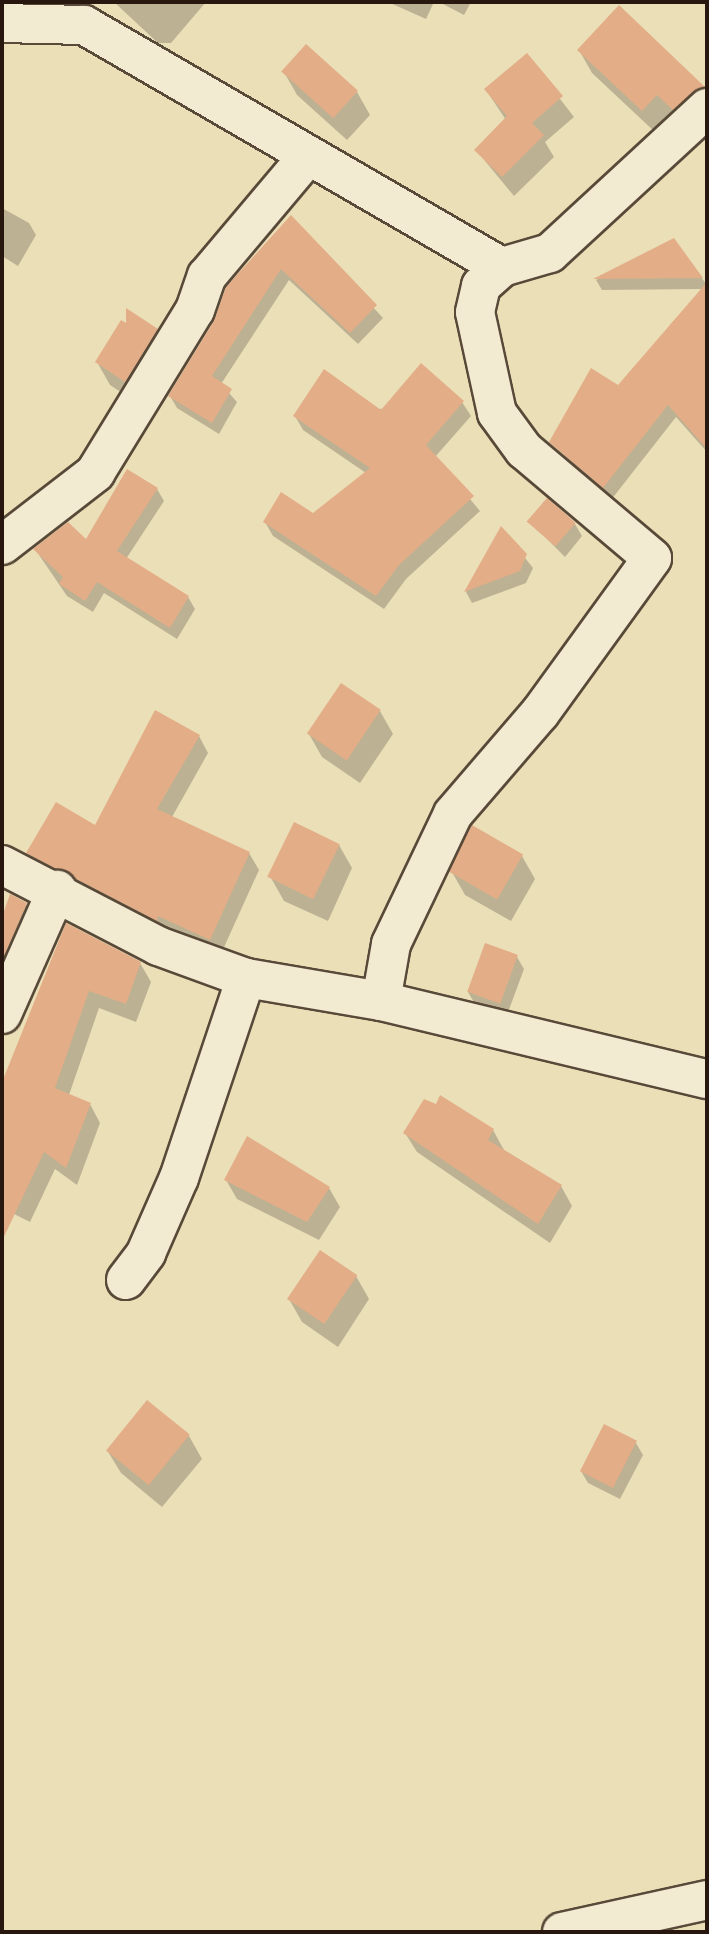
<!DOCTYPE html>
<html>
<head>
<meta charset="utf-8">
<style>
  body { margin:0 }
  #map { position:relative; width:709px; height:1934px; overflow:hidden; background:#ebdfb8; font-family:"IM FELL Great Primer",serif }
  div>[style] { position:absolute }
  .shadow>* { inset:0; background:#0003 }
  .building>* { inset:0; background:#e2ad87; transform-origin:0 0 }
  .roads { filter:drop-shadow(2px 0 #584938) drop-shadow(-2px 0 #584938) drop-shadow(0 2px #584938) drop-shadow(0 -2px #584938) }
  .minor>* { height:38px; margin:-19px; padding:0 19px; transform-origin:19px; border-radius:19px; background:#f2ead1 }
  .tertiary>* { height:38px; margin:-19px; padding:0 19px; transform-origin:19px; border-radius:19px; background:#f2ead1 }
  span { translate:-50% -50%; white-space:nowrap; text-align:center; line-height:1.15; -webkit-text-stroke:7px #f2ead1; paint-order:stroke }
  .frame { position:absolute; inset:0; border:4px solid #27170e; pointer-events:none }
</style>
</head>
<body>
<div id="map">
  <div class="shadow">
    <i style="clip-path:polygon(114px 2px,206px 2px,171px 43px,158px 43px)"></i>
    <i style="clip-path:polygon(388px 2px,434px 2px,426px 19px)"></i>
    <i style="clip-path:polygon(439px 2px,471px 2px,464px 15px)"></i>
    <i style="clip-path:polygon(579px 50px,700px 88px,707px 100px,656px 133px,592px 73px)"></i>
    <i style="clip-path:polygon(527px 56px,574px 117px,545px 142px,554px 157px,514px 196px,476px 150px,506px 120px,486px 90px)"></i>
    <i style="clip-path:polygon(284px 72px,357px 92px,370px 115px,347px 140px,297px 95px)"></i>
    <i style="clip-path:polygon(2px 208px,29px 223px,36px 235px,18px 266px,2px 256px)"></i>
    <i style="clip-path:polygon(291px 218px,383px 318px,358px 344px,289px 280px,221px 384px,237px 402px,219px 434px,177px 408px,170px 396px)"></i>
    <i style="clip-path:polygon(673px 240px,707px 285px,707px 452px,676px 417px,611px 500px,551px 442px,619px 387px,703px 289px,602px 290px,596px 280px)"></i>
    <i style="clip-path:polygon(157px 330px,170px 353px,139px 404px,110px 385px,97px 362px)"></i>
    <i style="clip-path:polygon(462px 402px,471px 416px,435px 457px,480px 511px,406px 579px,384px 609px,273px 536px,265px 522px,313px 515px,366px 473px,303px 430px,295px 416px)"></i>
    <i style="clip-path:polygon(157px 489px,164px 501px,126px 559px,188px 597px,195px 609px,177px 639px,104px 593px,93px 612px,67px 596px,35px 549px,86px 542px)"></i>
    <i style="clip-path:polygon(530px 522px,575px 524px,582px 536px,565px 557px)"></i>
    <i style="clip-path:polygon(502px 529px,533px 568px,526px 583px,472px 603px,466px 592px)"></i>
    <i style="clip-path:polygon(380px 711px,393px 734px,360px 783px,322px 757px,309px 734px)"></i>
    <i style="clip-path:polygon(199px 736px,208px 753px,172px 817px,249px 853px,259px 870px,220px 956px,38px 870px,28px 853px,96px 828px)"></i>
    <i style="clip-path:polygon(339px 845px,352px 868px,328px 921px,284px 901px,271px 878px)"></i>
    <i style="clip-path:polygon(522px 856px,535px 879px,511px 921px,465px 895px,452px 872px)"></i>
    <i style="clip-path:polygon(11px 896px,26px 904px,38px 924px,2px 983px,2px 922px)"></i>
    <i style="clip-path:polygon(67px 925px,140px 963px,151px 982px,136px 1022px,99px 1008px,69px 1095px,90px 1104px,100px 1123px,77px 1185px,55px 1169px,30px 1222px,2px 1208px,2px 1086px)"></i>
    <i style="clip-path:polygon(517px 957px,524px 969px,507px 1015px,475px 1004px,468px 992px)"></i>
    <i style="clip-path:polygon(493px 1130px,504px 1150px,561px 1186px,572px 1206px,550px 1243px,417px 1152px,405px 1133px)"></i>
    <i style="clip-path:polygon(226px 1180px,329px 1188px,340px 1207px,319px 1240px,237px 1199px)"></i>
    <i style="clip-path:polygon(320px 1253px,356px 1276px,369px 1299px,338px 1347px,302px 1322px,289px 1299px)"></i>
    <i style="clip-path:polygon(605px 1426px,636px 1443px,643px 1455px,620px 1499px,588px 1483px,581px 1471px)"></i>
    <i style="clip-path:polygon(189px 1436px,202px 1459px,162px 1507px,121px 1473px,107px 1450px)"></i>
  </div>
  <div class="building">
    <i style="clip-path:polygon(619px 5px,705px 87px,673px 110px,657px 95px,642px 111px,577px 50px)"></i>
    <i style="left:306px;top:44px;width:70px;height:37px;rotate:42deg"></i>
    <i style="clip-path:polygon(527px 53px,563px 96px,532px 123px,544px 135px,502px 177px,474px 150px,507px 116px,484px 89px)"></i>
    <i style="clip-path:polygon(291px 215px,377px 305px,350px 333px,281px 269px,212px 376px,232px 389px,212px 423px,168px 396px,214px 321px,226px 287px)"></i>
    <i style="clip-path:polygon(674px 238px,703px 278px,593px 279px)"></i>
    <i style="clip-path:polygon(707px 282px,707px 449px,668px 405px,603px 488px,549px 442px,591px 368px,618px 385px)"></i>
    <i style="clip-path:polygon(126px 308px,158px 329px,125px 382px,95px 362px,121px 320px,126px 323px)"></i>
    <i style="clip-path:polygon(421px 363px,464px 401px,426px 445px,474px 496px,399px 565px,376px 596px,263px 522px,281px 492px,313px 513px,370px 468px,293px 416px,324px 369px,381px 410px)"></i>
    <i style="clip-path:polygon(127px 469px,158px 488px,117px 551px,189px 596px,170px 628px,97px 582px,85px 601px,59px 584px,63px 577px,33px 549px,68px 522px,86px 539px)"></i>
    <i style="left:547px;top:498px;width:38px;height:31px;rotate:41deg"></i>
    <i style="clip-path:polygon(501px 526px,527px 554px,520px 571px,464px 592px)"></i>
    <i style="left:341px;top:683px;width:48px;height:61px;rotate:34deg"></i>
    <i style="clip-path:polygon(155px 710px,200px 735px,157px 809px,250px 852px,210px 940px,158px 916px,157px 921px,26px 853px,56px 802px,95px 825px)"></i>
    <i style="left:294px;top:822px;width:51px;height:61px;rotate:26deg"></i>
    <i style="left:472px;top:825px;width:59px;height:52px;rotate:30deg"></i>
    <i style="clip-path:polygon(10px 894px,27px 903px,2px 961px,2px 917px)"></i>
    <i style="clip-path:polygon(66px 923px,141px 962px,126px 1004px,89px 991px,55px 1088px,91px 1103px,66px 1168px,44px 1152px,2px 1241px,2px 1082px)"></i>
    <i style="left:485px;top:943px;width:35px;height:52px;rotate:20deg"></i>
    <i style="clip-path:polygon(440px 1095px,494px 1129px,488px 1140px,562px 1185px,538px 1224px,403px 1133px,424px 1099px,436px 1104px)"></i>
    <i style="clip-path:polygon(247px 1136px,330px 1187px,307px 1222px,224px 1180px)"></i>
    <i style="left:320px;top:1250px;width:45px;height:59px;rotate:34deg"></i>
    <i style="left:147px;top:1400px;width:55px;height:65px;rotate:39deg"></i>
    <i style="left:604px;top:1424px;width:37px;height:53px;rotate:27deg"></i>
  </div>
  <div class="roads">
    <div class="minor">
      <i style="left:2px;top:23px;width:82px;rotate:1.4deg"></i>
      <i style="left:84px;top:25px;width:483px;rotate:30.1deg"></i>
      <i style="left:2px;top:545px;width:118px;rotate:-37.7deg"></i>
      <i style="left:95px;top:473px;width:191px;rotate:-58.5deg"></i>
      <i style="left:195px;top:310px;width:36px;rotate:-71deg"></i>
      <i style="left:207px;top:276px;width:157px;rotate:-49.9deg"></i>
      <i style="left:381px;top:1001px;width:58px;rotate:-80deg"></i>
      <i style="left:391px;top:944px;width:144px;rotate:-64.5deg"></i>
      <i style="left:453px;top:814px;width:133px;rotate:-49.3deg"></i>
      <i style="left:540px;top:713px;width:191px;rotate:-54.1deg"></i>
      <i style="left:652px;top:558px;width:167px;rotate:-139.8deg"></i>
      <i style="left:524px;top:450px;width:46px;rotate:-126.1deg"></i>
      <i style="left:497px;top:413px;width:103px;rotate:-102.3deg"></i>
      <i style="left:475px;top:312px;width:27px;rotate:-77deg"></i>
      <i style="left:481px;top:286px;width:28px;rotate:-42deg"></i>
      <i style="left:502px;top:267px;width:50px;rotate:-16.3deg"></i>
      <i style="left:550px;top:253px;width:214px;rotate:-42.7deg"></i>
      <i style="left:2px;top:1014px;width:136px;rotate:-66.1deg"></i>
      <i style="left:126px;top:1280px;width:34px;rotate:-53deg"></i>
      <i style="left:146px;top:1253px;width:82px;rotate:-66.3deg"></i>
      <i style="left:179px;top:1178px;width:211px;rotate:-71.5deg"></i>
    </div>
    <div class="tertiary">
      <i style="left:2px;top:865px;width:176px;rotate:27.4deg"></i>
      <i style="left:158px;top:946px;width:94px;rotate:20deg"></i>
      <i style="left:246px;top:978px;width:137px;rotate:9.7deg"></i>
      <i style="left:381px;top:1001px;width:335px;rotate:13.5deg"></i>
      <i style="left:562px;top:1932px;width:148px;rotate:-12.4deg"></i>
    </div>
  </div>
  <div class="frame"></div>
</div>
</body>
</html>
